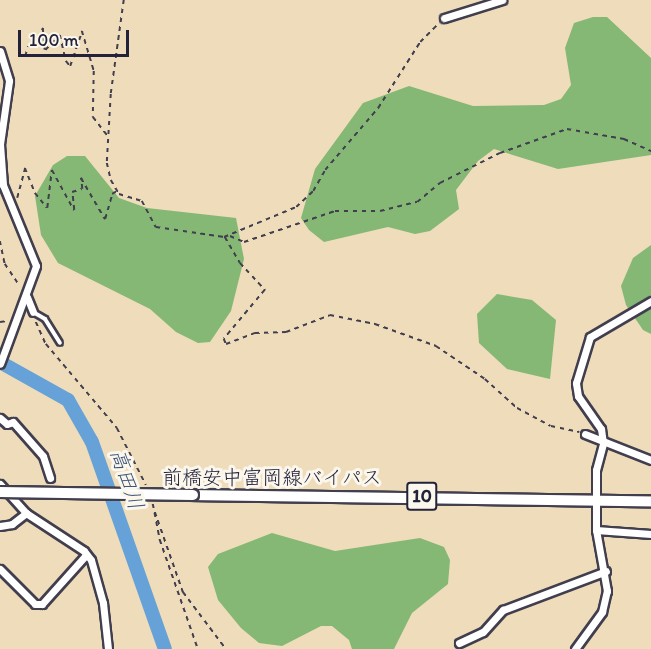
<!DOCTYPE html>
<html>
<head>
<meta charset="utf-8">
<style>
  body { margin:0 }
  #map { position:relative; width:651px; height:649px; overflow:hidden; background:#eedcba; font-family:Itim,"Klee One",sans-serif }
  div>[style] { position:absolute }
  .forest>* { inset:0; background:#84b874 }
  .river>* { height:14px; margin:-7px; padding:0 7px; transform-origin:7px; border-radius:7px; background:#66a2d7 }
  .path>* { height:1.5px; margin-top:-0.75px; transform-origin:0; background:repeating-linear-gradient(90deg,#413e4e 0 4.5px,transparent 0 9px) }
  .roads { filter:drop-shadow(2px 0 #413e4e) drop-shadow(-2px 0 #413e4e) drop-shadow(0 2px #413e4e) drop-shadow(0 -2px #413e4e) }
  .lane>* { height:4px; margin:-2px; padding:0 2px; transform-origin:2px; border-radius:2px; background:#fff }
  .street>* { height:7px; margin:-3.5px; padding:0 3.5px; transform-origin:3.5px; border-radius:3.5px; background:#fff }
  .primary>* { height:10px; margin:-5px; padding:0 5px; transform-origin:5px; border-radius:5px; background:#fff }
  .bridges { filter:drop-shadow(2px 0 #413e4e) drop-shadow(-2px 0 #413e4e) drop-shadow(0 2px #413e4e) drop-shadow(0 -2px #413e4e) }
  .primary-bridge>* { height:10px; margin:-5px; padding:0 5px; transform-origin:5px; border-radius:5px; background:#fff }
  span { translate:-50% -50%; white-space:nowrap; text-align:center; line-height:1.15; -webkit-text-stroke:6px #fbf7ec; paint-order:stroke }
  .shield-label span { padding:2px 4px; background:#fbf7ec; border:2px solid; border-radius:4px; -webkit-text-stroke-width:0 }
  .shield-label { font-size:18px; color:#22223b; font-weight:700 }
  .street-label { font-size:20px; color:#22223b }
  .water-label { font-size:21px; color:#3d5579; font-style:italic }
  .scale { position:absolute; left:18px; top:30px; width:111px; height:27px; box-sizing:border-box; border:3px solid #22223b; border-top:0; padding-left:8px; font-size:18px; line-height:21px; white-space:nowrap; color:#22223b; -webkit-text-stroke:4px #fbf7ec; paint-order:stroke }
</style>
</head>
<body>
<div id="map">
  <div class="forest">
    <i style="clip-path:polygon(593px 17px,607px 17px,651px 58px,651px 155px,558px 169px,494px 149px,478px 161px,456px 190px,459px 209px,430px 231px,415px 234px,388px 227px,324px 242px,309px 230px,301px 218px,315px 169px,363px 103px,409px 86px,473px 106px,544px 105px,561px 99px,571px 85px,565px 48px,574px 23px)"></i>
    <i style="clip-path:polygon(67px 156px,85px 156px,119px 198px,147px 208px,236px 218px,244px 259px,231px 311px,210px 342px,198px 343px,176px 332px,150px 309px,58px 263px,41px 235px,35px 196px,53px 165px)"></i>
    <i style="clip-path:polygon(651px 245px,651px 334px,643px 330px,626px 305px,621px 286px,633px 258px)"></i>
    <i style="clip-path:polygon(497px 294px,532px 300px,556px 320px,550px 379px,507px 369px,479px 343px,477px 314px)"></i>
    <i style="clip-path:polygon(272px 533px,335px 551px,420px 538px,444px 547px,450px 560px,448px 584px,412px 613px,394px 649px,352px 649px,349px 640px,332px 626px,321px 626px,282px 646px,259px 643px,241px 628px,218px 600px,208px 567px,218px 554px)"></i>
  </div>
  <div class="river">
    <i style="left:0;top:362px;width:78px;rotate:29.2deg"></i>
    <i style="left:68px;top:400px;width:48px;rotate:60.3deg"></i>
    <i style="left:92px;top:442px;width:219px;rotate:70.6deg"></i>
  </div>
  <div class="path">
    <i style="left:124px;top:0;width:95px;rotate:97.9deg"></i>
    <i style="left:111px;top:94px;width:69px;rotate:93.3deg"></i>
    <i style="left:107px;top:163px;width:17px;rotate:77deg"></i>
    <i style="left:111px;top:180px;width:16px;rotate:60deg"></i>
    <i style="left:119px;top:194px;width:24px;rotate:17deg"></i>
    <i style="left:142px;top:201px;width:30px;rotate:62deg"></i>
    <i style="left:156px;top:227px;width:69px;rotate:8.4deg"></i>
    <i style="left:224px;top:237px;width:78px;rotate:-22.6deg"></i>
    <i style="left:296px;top:207px;width:23px;rotate:-43deg"></i>
    <i style="left:313px;top:191px;width:24px;rotate:-60deg"></i>
    <i style="left:325px;top:170px;width:82px;rotate:-49.5deg"></i>
    <i style="left:378px;top:108px;width:78px;rotate:-57.5deg"></i>
    <i style="left:420px;top:42px;width:27px;rotate:-45deg"></i>
    <i style="left:18px;top:55px;width:7px;rotate:8deg"></i>
    <i style="left:25px;top:56px;width:10px;rotate:-73deg"></i>
    <i style="left:28px;top:46px;width:6px;rotate:9deg"></i>
    <i style="left:34px;top:47px;width:21px;rotate:-65deg"></i>
    <i style="left:43px;top:28px;width:22px;rotate:85deg"></i>
    <i style="left:45px;top:50px;width:21px;rotate:-45deg"></i>
    <i style="left:60px;top:35px;width:27px;rotate:77deg"></i>
    <i style="left:66px;top:61px;width:6px;rotate:51deg"></i>
    <i style="left:70px;top:66px;width:37px;rotate:-71deg"></i>
    <i style="left:82px;top:31px;width:42px;rotate:73.3deg"></i>
    <i style="left:94px;top:71px;width:46px;rotate:91.2deg"></i>
    <i style="left:93px;top:117px;width:24px;rotate:52deg"></i>
    <i style="left:17px;top:198px;width:31px;rotate:-75deg"></i>
    <i style="left:25px;top:168px;width:27px;rotate:68deg"></i>
    <i style="left:35px;top:193px;width:19px;rotate:51deg"></i>
    <i style="left:47px;top:208px;width:38px;rotate:-83deg"></i>
    <i style="left:52px;top:170px;width:46px;rotate:61.2deg"></i>
    <i style="left:74px;top:210px;width:18px;rotate:-96deg"></i>
    <i style="left:72px;top:192px;width:10px;rotate:-17deg"></i>
    <i style="left:82px;top:189px;width:11px;rotate:-95deg"></i>
    <i style="left:81px;top:178px;width:48px;rotate:59.7deg"></i>
    <i style="left:105px;top:219px;width:26px;rotate:-74deg"></i>
    <i style="left:112px;top:194px;width:6px;rotate:-31deg"></i>
    <i style="left:230px;top:236px;width:15px;rotate:23deg"></i>
    <i style="left:244px;top:242px;width:96px;rotate:-18.8deg"></i>
    <i style="left:335px;top:211px;width:45px"></i>
    <i style="left:380px;top:211px;width:38px;rotate:-14deg"></i>
    <i style="left:417px;top:202px;width:30px;rotate:-40deg"></i>
    <i style="left:440px;top:183px;width:67px;rotate:-26.6deg"></i>
    <i style="left:500px;top:153px;width:71px;rotate:-19.7deg"></i>
    <i style="left:567px;top:129px;width:58px;rotate:10deg"></i>
    <i style="left:624px;top:139px;width:30px;rotate:24deg"></i>
    <i style="left:225px;top:237px;width:30px;rotate:60deg"></i>
    <i style="left:240px;top:263px;width:37px;rotate:47deg"></i>
    <i style="left:265px;top:290px;width:64px;rotate:129.9deg"></i>
    <i style="left:224px;top:339px;width:5px;rotate:68deg"></i>
    <i style="left:226px;top:344px;width:31px;rotate:-21deg"></i>
    <i style="left:255px;top:333px;width:31px;rotate:-2deg"></i>
    <i style="left:286px;top:332px;width:47px;rotate:-21.1deg"></i>
    <i style="left:330px;top:315px;width:46px;rotate:11.3deg"></i>
    <i style="left:375px;top:324px;width:65px;rotate:19.8deg"></i>
    <i style="left:436px;top:346px;width:59px;rotate:34deg"></i>
    <i style="left:485px;top:379px;width:43px;rotate:42.2deg"></i>
    <i style="left:517px;top:408px;width:38px;rotate:28deg"></i>
    <i style="left:551px;top:426px;width:29px;rotate:12deg"></i>
    <i style="left:0;top:241px;width:24px;rotate:78deg"></i>
    <i style="left:5px;top:264px;width:27px;rotate:56deg"></i>
    <i style="left:0;top:322px;width:7px;rotate:-8deg"></i>
    <i style="left:36px;top:322px;width:24px;rotate:66deg"></i>
    <i style="left:46px;top:344px;width:110px;rotate:49.8deg"></i>
    <i style="left:117px;top:428px;width:64px;rotate:63deg"></i>
    <i style="left:153px;top:504px;width:37px;rotate:79deg"></i>
    <i style="left:160px;top:540px;width:115px;rotate:70.8deg"></i>
    <i style="left:155px;top:512px;width:85px;rotate:70.7deg"></i>
    <i style="left:183px;top:592px;width:71px;rotate:53deg"></i>
  </div>
  <div class="roads">
    <div class="lane">
      <i style="left:33px;top:312px;width:14px;rotate:30deg"></i>
      <i style="left:45px;top:319px;width:28px;rotate:58deg"></i>
    </div>
    <div class="street">
      <i style="left:444px;top:18px;width:61px;rotate:-17.2deg"></i>
      <i style="left:0;top:51px;width:31px;rotate:73deg"></i>
      <i style="left:9px;top:81px;width:64px;rotate:98.1deg"></i>
      <i style="left:0;top:144px;width:41px;rotate:85.8deg"></i>
      <i style="left:3px;top:185px;width:87px;rotate:67.8deg"></i>
      <i style="left:36px;top:266px;width:104px;rotate:110.2deg"></i>
      <i style="left:27px;top:297px;width:16px;rotate:68deg"></i>
      <i style="left:0;top:418px;width:9px;rotate:41deg"></i>
      <i style="left:7px;top:424px;width:6px;rotate:-18deg"></i>
      <i style="left:13px;top:422px;width:45px;rotate:48.6deg"></i>
      <i style="left:43px;top:456px;width:23px;rotate:72deg"></i>
      <i style="left:585px;top:434px;width:71px;rotate:21.5deg"></i>
      <i style="left:0;top:484px;width:39px;rotate:48deg"></i>
      <i style="left:26px;top:513px;width:69px;rotate:33.2deg"></i>
      <i style="left:84px;top:551px;width:11px;rotate:52deg"></i>
      <i style="left:91px;top:560px;width:45px;rotate:74.4deg"></i>
      <i style="left:103px;top:603px;width:46px;rotate:83.8deg"></i>
      <i style="left:0;top:526px;width:12px;rotate:-9deg"></i>
      <i style="left:12px;top:524px;width:18px;rotate:-38deg"></i>
      <i style="left:596px;top:530px;width:55px;rotate:4.2deg"></i>
      <i style="left:0;top:569px;width:49px;rotate:45deg"></i>
      <i style="left:35px;top:604px;width:7px"></i>
      <i style="left:42px;top:604px;width:66px;rotate:-48.1deg"></i>
      <i style="left:459px;top:643px;width:26px;rotate:-25deg"></i>
      <i style="left:483px;top:632px;width:30px;rotate:-48deg"></i>
      <i style="left:503px;top:610px;width:110px;rotate:-20.7deg"></i>
      <i style="left:575px;top:649px;width:46px;rotate:-53.9deg"></i>
      <i style="left:602px;top:612px;width:22px;rotate:-77deg"></i>
      <i style="left:607px;top:591px;width:62px;rotate:-100.2deg"></i>
      <i style="left:596px;top:530px;width:60px;rotate:-90deg"></i>
      <i style="left:596px;top:470px;width:28px;rotate:-75deg"></i>
      <i style="left:603px;top:443px;width:14px;rotate:-98deg"></i>
      <i style="left:601px;top:429px;width:40px;rotate:-124.9deg"></i>
      <i style="left:578px;top:396px;width:13px;rotate:-99deg"></i>
      <i style="left:576px;top:383px;width:48px;rotate:-73.1deg"></i>
      <i style="left:590px;top:337px;width:71px;rotate:-30.5deg"></i>
    </div>
    <div class="primary">
      <i style="left:193px;top:495px;width:458px;rotate:0.8deg"></i>
    </div>
  </div>
  <div class="bridges">
    <div class="primary-bridge">
      <i style="left:0;top:492px;width:193px;rotate:0.9deg"></i>
    </div>
  </div>
  <div class="shield-label">
    <span style="left:422px;top:496px">10</span>
  </div>
  <div class="street-label">
    <span style="left:272px;top:477px">前橋安中富岡線バイパス</span>
  </div>
  <div class="water-label">
    <span style="left:127px;top:479px;rotate:71deg">高田川</span>
  </div>
  <div class="scale">100 m</div>
</div>
</body>
</html>
